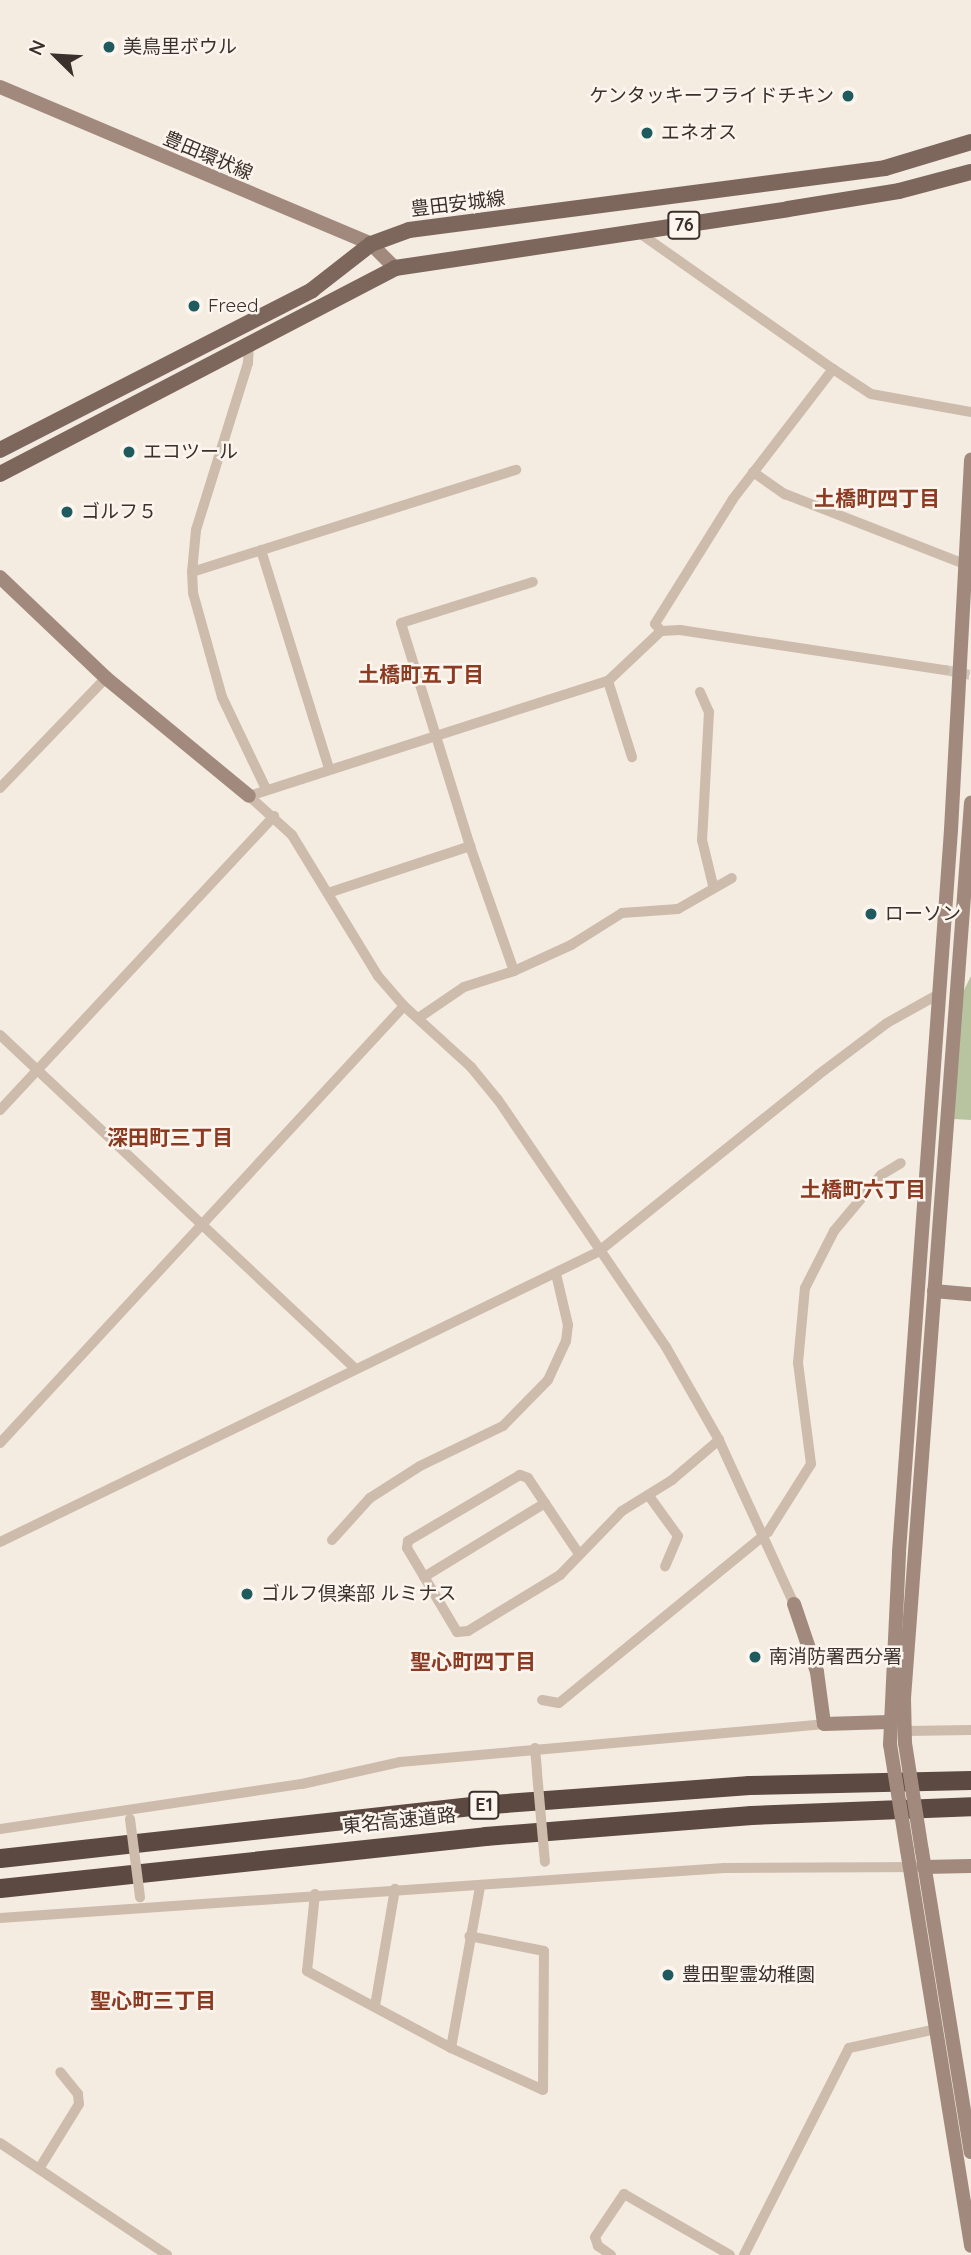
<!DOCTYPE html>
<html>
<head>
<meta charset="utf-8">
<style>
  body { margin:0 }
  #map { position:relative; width:971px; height:2255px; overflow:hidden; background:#f4ebe1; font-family:Quicksand,"Noto Sans JP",sans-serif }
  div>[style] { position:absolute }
  .green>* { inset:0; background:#b8c4a0 }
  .street-tunnel>* { height:10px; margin-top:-5px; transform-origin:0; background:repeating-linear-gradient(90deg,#cfc6bd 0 10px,transparent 0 15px) }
  .street>* { height:10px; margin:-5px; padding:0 5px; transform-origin:5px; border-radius:5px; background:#cdbbac }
  .secondary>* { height:14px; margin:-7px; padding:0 7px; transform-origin:7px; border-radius:7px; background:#a18a7d }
  .primary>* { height:16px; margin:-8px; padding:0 8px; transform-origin:8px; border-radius:8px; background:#7d675c }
  .highway>* { height:19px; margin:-9.5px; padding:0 9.5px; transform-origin:9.5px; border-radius:9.5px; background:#5c4a42 }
  .street-bridge>* { height:10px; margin:-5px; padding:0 5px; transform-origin:5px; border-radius:5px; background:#cdbbac }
  .secondary-bridge>* { height:14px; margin:-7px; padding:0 7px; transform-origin:7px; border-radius:7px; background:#a18a7d }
  .dots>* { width:19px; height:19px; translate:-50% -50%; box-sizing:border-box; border:4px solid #fbf5ee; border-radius:50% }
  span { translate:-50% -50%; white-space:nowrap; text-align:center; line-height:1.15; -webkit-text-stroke:5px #fbf5ee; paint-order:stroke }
  .shield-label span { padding:2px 5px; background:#fbf5ee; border:2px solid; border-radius:5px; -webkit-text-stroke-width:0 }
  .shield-label { font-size:18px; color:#3b302b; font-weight:700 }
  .poi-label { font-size:19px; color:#3b302b }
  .left { translate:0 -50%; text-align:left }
  .right { translate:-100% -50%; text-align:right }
  .street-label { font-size:19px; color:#3b302b }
  .neighbourhood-label { font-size:21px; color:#8c3b22; font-weight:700 }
  .north { position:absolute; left:21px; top:21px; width:70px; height:70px; -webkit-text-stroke:5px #fbf5ee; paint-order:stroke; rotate:294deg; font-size:19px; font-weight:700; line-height:28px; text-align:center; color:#3b302b }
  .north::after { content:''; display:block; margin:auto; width:24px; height:32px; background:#3b302b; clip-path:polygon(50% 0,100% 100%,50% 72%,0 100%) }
</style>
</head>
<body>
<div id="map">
  <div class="green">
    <i style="clip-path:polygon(971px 976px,971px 1120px,954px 1119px,962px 994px)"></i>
  </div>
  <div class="street-tunnel">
    <i style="left:945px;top:670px;width:26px;rotate:11deg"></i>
  </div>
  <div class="street">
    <i style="left:638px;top:232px;width:238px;rotate:35.1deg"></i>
    <i style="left:833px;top:369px;width:164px;rotate:127.6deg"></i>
    <i style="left:733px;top:499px;width:147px;rotate:122deg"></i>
    <i style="left:655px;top:624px;width:9px;rotate:49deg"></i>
    <i style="left:249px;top:343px;width:20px;rotate:93deg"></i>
    <i style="left:248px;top:363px;width:175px;rotate:107.3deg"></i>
    <i style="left:196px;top:530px;width:42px;rotate:95.4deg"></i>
    <i style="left:192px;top:572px;width:21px;rotate:87deg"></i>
    <i style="left:193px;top:593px;width:108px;rotate:74.4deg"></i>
    <i style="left:222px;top:697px;width:102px;rotate:64.4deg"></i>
    <i style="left:833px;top:369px;width:45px;rotate:33.3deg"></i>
    <i style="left:871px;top:394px;width:102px;rotate:10.2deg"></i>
    <i style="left:753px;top:472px;width:39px;rotate:35deg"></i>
    <i style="left:785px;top:494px;width:195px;rotate:21.3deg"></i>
    <i style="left:261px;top:550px;width:228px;rotate:72.7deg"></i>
    <i style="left:192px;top:572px;width:340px;rotate:-17.5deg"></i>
    <i style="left:608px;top:681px;width:80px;rotate:72.5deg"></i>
    <i style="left:700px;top:692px;width:22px;rotate:66deg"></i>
    <i style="left:709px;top:712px;width:128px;rotate:93.1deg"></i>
    <i style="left:702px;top:840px;width:46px;rotate:76.3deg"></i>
    <i style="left:0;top:788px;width:153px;rotate:-46.1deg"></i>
    <i style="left:328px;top:893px;width:150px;rotate:-18.3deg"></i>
    <i style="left:470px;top:846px;width:233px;rotate:-107.2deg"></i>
    <i style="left:401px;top:623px;width:138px;rotate:-17.3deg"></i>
    <i style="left:514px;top:971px;width:63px;rotate:-24.5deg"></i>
    <i style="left:571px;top:945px;width:60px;rotate:-32.1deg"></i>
    <i style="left:622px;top:913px;width:56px;rotate:-4.1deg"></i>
    <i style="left:678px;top:909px;width:62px;rotate:-29.9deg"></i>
    <i style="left:420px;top:1017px;width:53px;rotate:-34.3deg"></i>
    <i style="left:464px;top:987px;width:52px;rotate:-17.7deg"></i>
    <i style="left:514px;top:971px;width:133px;rotate:-109.4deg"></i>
    <i style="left:0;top:1035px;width:488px;rotate:43.2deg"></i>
    <i style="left:0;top:1110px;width:402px;rotate:-47deg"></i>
    <i style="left:0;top:1443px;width:595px;rotate:-47.25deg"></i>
    <i style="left:649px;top:1496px;width:49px;rotate:54.1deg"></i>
    <i style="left:678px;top:1536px;width:33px;rotate:113deg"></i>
    <i style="left:332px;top:1540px;width:57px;rotate:-47.9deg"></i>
    <i style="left:370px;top:1498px;width:59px;rotate:-32.6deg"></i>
    <i style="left:420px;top:1466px;width:92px;rotate:-25.7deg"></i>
    <i style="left:503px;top:1426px;width:64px;rotate:-45.6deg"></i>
    <i style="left:548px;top:1380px;width:43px;rotate:-65.2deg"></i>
    <i style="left:566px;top:1341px;width:16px;rotate:-83deg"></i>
    <i style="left:568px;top:1325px;width:52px;rotate:-103.2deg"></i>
    <i style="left:0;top:1542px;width:665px;rotate:-25.87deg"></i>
    <i style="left:598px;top:1252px;width:282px;rotate:-38.8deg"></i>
    <i style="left:818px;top:1075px;width:86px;rotate:-37deg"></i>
    <i style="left:887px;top:1023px;width:57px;rotate:-29.2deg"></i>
    <i style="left:579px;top:1554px;width:92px;rotate:-123.9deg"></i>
    <i style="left:528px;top:1478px;width:9px;rotate:-159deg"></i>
    <i style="left:520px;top:1475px;width:130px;rotate:149.5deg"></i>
    <i style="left:408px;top:1541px;width:7px;rotate:98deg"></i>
    <i style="left:407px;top:1548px;width:98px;rotate:59.2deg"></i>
    <i style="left:457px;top:1632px;width:11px;rotate:-5deg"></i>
    <i style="left:468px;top:1631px;width:108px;rotate:-31.3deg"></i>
    <i style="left:560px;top:1575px;width:89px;rotate:-45.9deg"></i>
    <i style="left:622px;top:1511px;width:59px;rotate:-31.8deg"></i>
    <i style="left:672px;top:1480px;width:62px;rotate:-40.4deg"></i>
    <i style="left:424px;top:1577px;width:142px;rotate:-31.4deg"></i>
    <i style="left:794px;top:1604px;width:180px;rotate:-114.6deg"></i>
    <i style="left:719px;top:1440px;width:107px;rotate:-119.7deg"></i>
    <i style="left:666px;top:1347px;width:299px;rotate:-124.2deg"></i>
    <i style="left:498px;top:1100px;width:43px;rotate:-129.3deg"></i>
    <i style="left:471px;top:1067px;width:91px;rotate:-137.7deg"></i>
    <i style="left:404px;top:1006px;width:40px;rotate:-131deg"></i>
    <i style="left:378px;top:976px;width:165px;rotate:-121.4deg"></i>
    <i style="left:292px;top:835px;width:58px;rotate:-137.8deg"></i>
    <i style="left:249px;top:796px;width:377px;rotate:-17.8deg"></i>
    <i style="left:608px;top:681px;width:73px;rotate:-43.3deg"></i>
    <i style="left:661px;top:631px;width:19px;rotate:-3deg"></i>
    <i style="left:680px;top:630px;width:268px;rotate:8.6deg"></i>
    <i style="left:542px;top:1700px;width:17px;rotate:10deg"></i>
    <i style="left:559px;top:1703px;width:270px;rotate:-39.3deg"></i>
    <i style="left:768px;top:1532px;width:80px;rotate:-57.7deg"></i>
    <i style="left:811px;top:1464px;width:102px;rotate:-97.3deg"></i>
    <i style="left:798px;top:1363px;width:75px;rotate:-84.7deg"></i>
    <i style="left:805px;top:1288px;width:64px;rotate:-63deg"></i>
    <i style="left:834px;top:1231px;width:73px;rotate:-50deg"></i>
    <i style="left:881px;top:1175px;width:23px;rotate:-31deg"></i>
    <i style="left:906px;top:1731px;width:65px;rotate:-0.9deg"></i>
    <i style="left:535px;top:1748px;width:25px;rotate:85deg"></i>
    <i style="left:0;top:1829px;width:305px;rotate:-8.5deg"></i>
    <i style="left:302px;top:1784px;width:100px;rotate:-12.7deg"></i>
    <i style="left:400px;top:1762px;width:426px;rotate:-5.1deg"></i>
    <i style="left:315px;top:1894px;width:77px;rotate:95.9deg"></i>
    <i style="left:307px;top:1971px;width:163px;rotate:28.1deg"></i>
    <i style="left:451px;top:2048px;width:101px;rotate:24.5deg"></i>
    <i style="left:543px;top:2090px;width:139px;rotate:-89.6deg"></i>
    <i style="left:544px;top:1951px;width:76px;rotate:-168.7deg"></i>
    <i style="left:0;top:1918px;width:726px;rotate:-3.95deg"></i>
    <i style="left:724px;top:1868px;width:200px;rotate:-0.3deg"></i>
    <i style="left:375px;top:2006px;width:119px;rotate:-80.3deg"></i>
    <i style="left:451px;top:2048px;width:164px;rotate:-79.8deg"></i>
    <i style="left:0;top:2143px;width:201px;rotate:33.8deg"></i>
    <i style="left:39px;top:2169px;width:76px;rotate:-58.4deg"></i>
    <i style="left:79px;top:2104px;width:10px;rotate:-96deg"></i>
    <i style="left:78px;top:2094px;width:28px;rotate:-129deg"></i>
    <i style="left:611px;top:2255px;width:16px;rotate:-145deg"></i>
    <i style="left:598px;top:2246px;width:9px;rotate:-108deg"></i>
    <i style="left:595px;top:2237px;width:52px;rotate:-56deg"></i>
    <i style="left:624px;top:2194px;width:122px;rotate:29.9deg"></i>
    <i style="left:744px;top:2255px;width:232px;rotate:-63.1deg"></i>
    <i style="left:849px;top:2048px;width:90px;rotate:-12.2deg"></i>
  </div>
  <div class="secondary">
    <i style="left:0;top:87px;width:403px;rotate:22.9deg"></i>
    <i style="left:371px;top:244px;width:34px;rotate:45deg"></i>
    <i style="left:0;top:577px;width:146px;rotate:43.6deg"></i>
    <i style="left:106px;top:678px;width:185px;rotate:39.5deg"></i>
    <i style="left:934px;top:1291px;width:37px;rotate:5deg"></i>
    <i style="left:794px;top:1604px;width:72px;rotate:71.3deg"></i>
    <i style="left:817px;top:1672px;width:52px;rotate:82.3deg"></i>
    <i style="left:824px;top:1724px;width:65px;rotate:-1.8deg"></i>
    <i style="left:905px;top:1743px;width:45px;rotate:-91.3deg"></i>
    <i style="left:904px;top:1698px;width:898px;rotate:-85.72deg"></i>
    <i style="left:890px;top:1745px;width:193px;rotate:-87.3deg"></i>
    <i style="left:899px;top:1552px;width:724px;rotate:-85.88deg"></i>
    <i style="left:951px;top:830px;width:371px;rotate:-86.9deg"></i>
    <i style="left:907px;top:1850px;width:401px;rotate:80.8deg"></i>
    <i style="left:922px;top:1851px;width:305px;rotate:80.8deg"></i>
    <i style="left:924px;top:1867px;width:47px;rotate:-1.2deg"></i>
  </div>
  <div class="primary">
    <i style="left:0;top:450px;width:351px;rotate:-27.1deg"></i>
    <i style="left:312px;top:290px;width:75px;rotate:-37.9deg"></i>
    <i style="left:371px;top:244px;width:40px;rotate:-20.2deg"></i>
    <i style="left:409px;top:230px;width:480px;rotate:-7.4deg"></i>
    <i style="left:885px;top:168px;width:90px;rotate:-16.8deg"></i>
    <i style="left:0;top:474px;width:445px;rotate:-27.5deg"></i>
    <i style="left:395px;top:268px;width:397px;rotate:-8.5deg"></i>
    <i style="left:788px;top:209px;width:112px;rotate:-9.2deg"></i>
    <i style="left:899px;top:191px;width:74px;rotate:-14.8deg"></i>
  </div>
  <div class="highway">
    <i style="left:0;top:1858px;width:481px;rotate:-6.3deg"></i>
    <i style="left:478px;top:1805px;width:272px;rotate:-4.2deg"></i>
    <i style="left:749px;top:1785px;width:222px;rotate:-1.3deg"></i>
    <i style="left:0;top:1888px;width:488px;rotate:-6.1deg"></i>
    <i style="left:485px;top:1836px;width:267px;rotate:-4.5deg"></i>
    <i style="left:751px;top:1815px;width:220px;rotate:-2.3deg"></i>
  </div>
  <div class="street-bridge">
    <i style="left:537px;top:1773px;width:89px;rotate:84.9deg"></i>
    <i style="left:130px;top:1819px;width:79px;rotate:82.7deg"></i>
  </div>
  <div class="secondary-bridge">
    <i style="left:905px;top:1743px;width:109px;rotate:81.1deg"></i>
    <i style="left:890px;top:1744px;width:107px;rotate:80.9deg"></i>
  </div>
  <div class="dots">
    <i style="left:109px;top:47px;background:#1f5a5e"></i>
    <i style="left:848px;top:96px;background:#1f5a5e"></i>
    <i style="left:647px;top:133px;background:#1f5a5e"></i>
    <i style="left:194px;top:306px;background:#1f5a5e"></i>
    <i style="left:129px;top:452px;background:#1f5a5e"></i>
    <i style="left:67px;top:512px;background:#1f5a5e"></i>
    <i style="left:871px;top:914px;background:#1f5a5e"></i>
    <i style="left:247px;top:1594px;background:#1f5a5e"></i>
    <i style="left:755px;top:1657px;background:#1f5a5e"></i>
    <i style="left:668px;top:1975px;background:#1f5a5e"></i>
  </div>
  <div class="shield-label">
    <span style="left:684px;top:225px">76</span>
    <span style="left:484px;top:1805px">E1</span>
  </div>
  <div class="poi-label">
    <span class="left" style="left:123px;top:47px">美鳥里ボウル</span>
    <span class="right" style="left:834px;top:96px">ケンタッキーフライドチキン</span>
    <span class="left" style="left:661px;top:133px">エネオス</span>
    <span class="left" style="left:208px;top:306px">Freed</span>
    <span class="left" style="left:143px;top:452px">エコツール</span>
    <span class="left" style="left:81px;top:512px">ゴルフ５</span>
    <span class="left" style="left:885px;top:914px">ローソン</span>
    <span class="left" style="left:261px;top:1594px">ゴルフ倶楽部 ルミナス</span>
    <span class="left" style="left:769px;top:1657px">南消防署西分署</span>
    <span class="left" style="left:682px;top:1975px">豊田聖霊幼稚園</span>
  </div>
  <div class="street-label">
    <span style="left:208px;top:156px;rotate:23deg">豊田環状線</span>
    <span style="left:458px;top:204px;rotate:-7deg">豊田安城線</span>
    <span style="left:399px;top:1821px;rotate:-6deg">東名高速道路</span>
  </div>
  <div class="neighbourhood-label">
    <span style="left:877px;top:498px">土橋町四丁目</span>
    <span style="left:421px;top:674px">土橋町五丁目</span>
    <span style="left:170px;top:1137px">深田町三丁目</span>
    <span style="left:863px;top:1189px">土橋町六丁目</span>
    <span style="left:473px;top:1661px">聖心町四丁目</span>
    <span style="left:153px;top:2000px">聖心町三丁目</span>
  </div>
  <div class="north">N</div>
</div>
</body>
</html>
